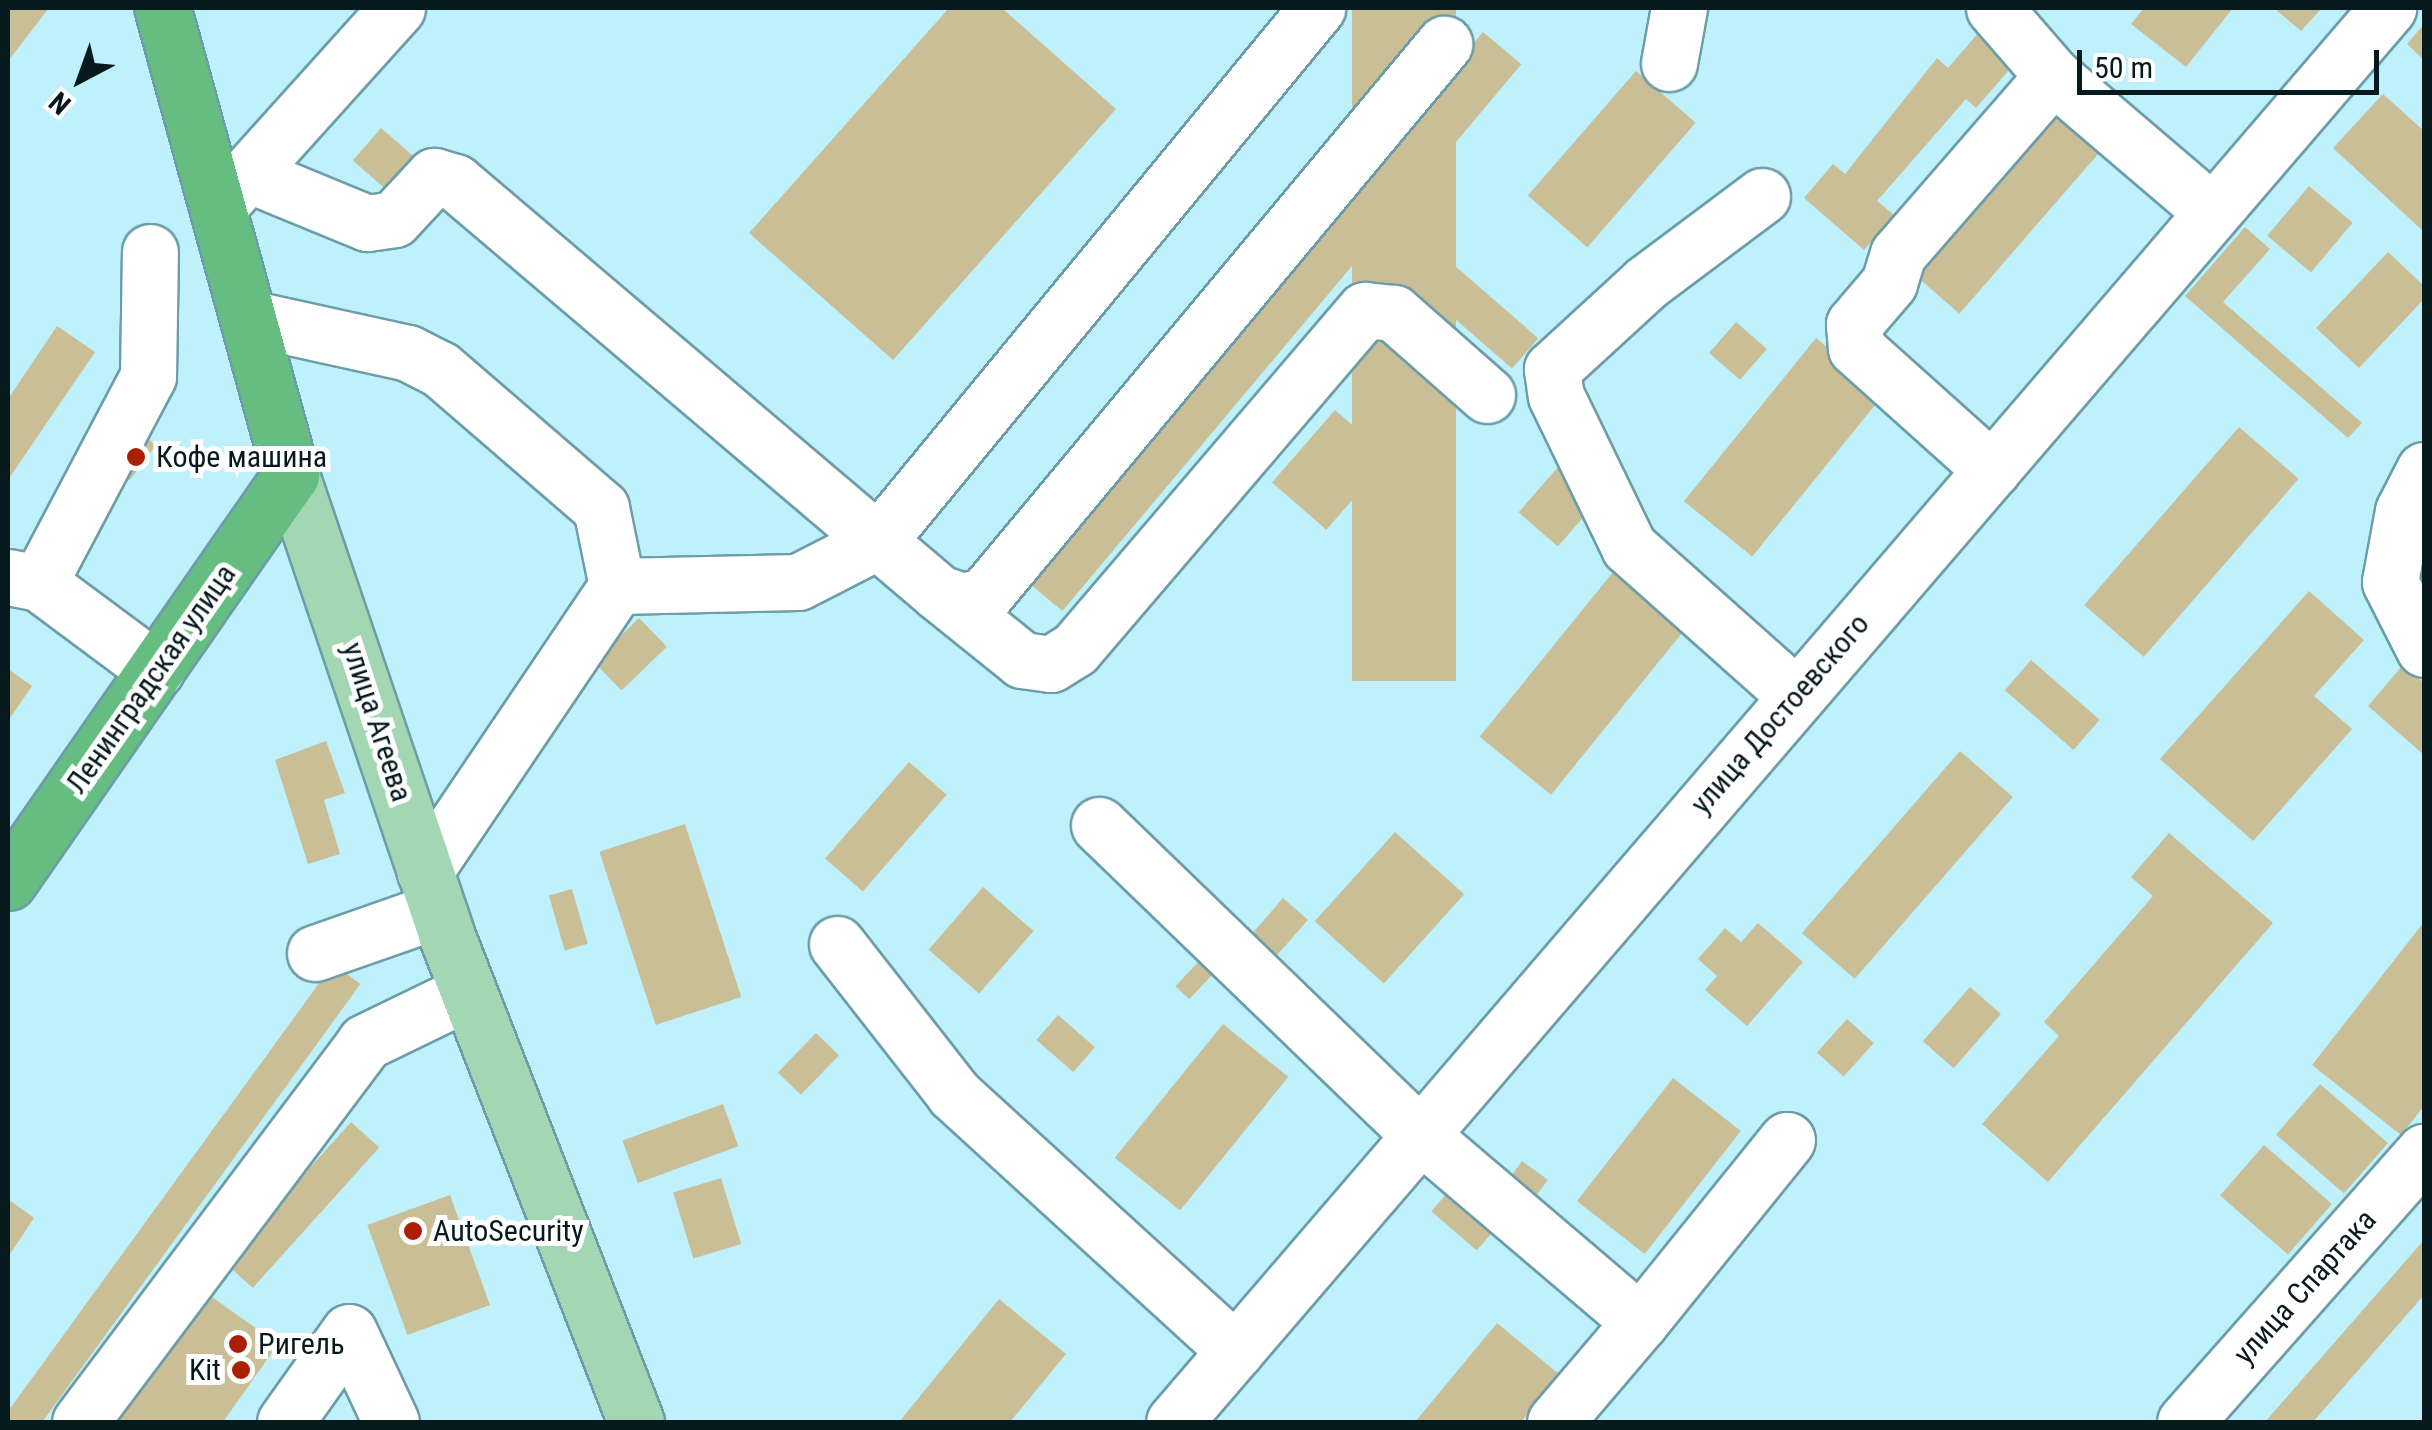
<!DOCTYPE html>
<html>
<head>
<meta charset="utf-8">
<style>
  body { margin:0 }
  #map { position:relative; width:2432px; height:1430px; overflow:hidden; background:#bef1fc; font-family:"Roboto Condensed",sans-serif }
  div>[style] { position:absolute }
  .building>* { inset:0; background:#cabe97; transform-origin:0 0 }
  .roads { filter:drop-shadow(2px 0 #6c9da8) drop-shadow(-2px 0 #6c9da8) drop-shadow(0 2px #6c9da8) drop-shadow(0 -2px #6c9da8) }
  .minor>* { height:55px; margin:-27.5px; padding:0 27.5px; transform-origin:27.5px; border-radius:27.5px; background:#fff }
  .major>* { height:55px; margin:-27.5px; padding:0 27.5px; transform-origin:27.5px; border-radius:27.5px; background:#a3d7b3 }
  .highway>* { height:55px; margin:-27.5px; padding:0 27.5px; transform-origin:27.5px; border-radius:27.5px; background:#65bd81 }
  .dots>* { width:28px; height:28px; translate:-50% -50%; box-sizing:border-box; border:5px solid #fff; border-radius:50% }
  span { translate:-50% -50%; white-space:nowrap; text-align:center; line-height:1.15; -webkit-text-stroke:10px #fff; paint-order:stroke }
  .poi-label { font-size:30px; color:#061a1e }
  .left { translate:0 -50%; text-align:left }
  .right { translate:-100% -50%; text-align:right }
  .street-label { font-size:30px; color:#061a1e }
  .frame { position:absolute; inset:0; border:10px solid #061a1e; pointer-events:none }
  .north { position:absolute; left:30px; top:30px; width:100px; height:100px; -webkit-text-stroke:8px #fff; paint-order:stroke; rotate:221deg; font-size:28px; font-weight:700; line-height:40px; text-align:center; color:#061a1e }
  .north::after { content:''; display:block; margin:auto; width:35px; height:45px; background:#061a1e; clip-path:polygon(50% 0,100% 100%,50% 72%,0 100%) }
  .scale { position:absolute; left:2077px; top:50px; width:302px; height:45px; box-sizing:border-box; border:5px solid #061a1e; border-top:0; padding-left:12px; font-size:30px; line-height:35px; white-space:nowrap; color:#061a1e; -webkit-text-stroke:8px #fff; paint-order:stroke }
</style>
</head>
<body>
<div id="map">
  <div class="building">
    <i style="clip-path:polygon(8px 8px,49px 8px,8px 61px)"></i>
    <i style="clip-path:polygon(949px 8px,1002px 8px,1116px 109px,893px 360px,749px 233px)"></i>
    <i style="left:1352px;top:8px;width:104px;height:673px"></i>
    <i style="clip-path:polygon(2144px 8px,2233px 8px,2186px 67px,2131px 24px)"></i>
    <i style="clip-path:polygon(2274px 8px,2322px 8px,2301px 31px)"></i>
    <i style="clip-path:polygon(1993px 16px,2029px 47px,1976px 108px,1966px 99px,1877px 201px,1894px 215px,1864px 250px,1804px 198px,1833px 164px,1845px 174px,1937px 58px,1948px 68px)"></i>
    <i style="clip-path:polygon(2424px 24px,2424px 60px,2407px 44px)"></i>
    <i style="left:1483px;top:32px;width:50px;height:714px;rotate:40deg"></i>
    <i style="left:1636px;top:71px;width:79px;height:165px;rotate:41deg"></i>
    <i style="left:2050px;top:89px;width:79px;height:229px;rotate:41deg"></i>
    <i style="clip-path:polygon(2383px 94px,2424px 131px,2424px 232px,2333px 148px)"></i>
    <i style="left:381px;top:128px;width:55px;height:43px;rotate:41deg"></i>
    <i style="left:2309px;top:186px;width:57px;height:65px;rotate:40deg"></i>
    <i style="clip-path:polygon(2245px 227px,2270px 249px,2223px 302px,2362px 423px,2348px 438px,2185px 296px)"></i>
    <i style="left:1416px;top:232px;width:162px;height:40px;rotate:41deg"></i>
    <i style="clip-path:polygon(2388px 252px,2424px 286px,2424px 299px,2359px 368px,2316px 328px)"></i>
    <i style="left:1736px;top:322px;width:41px;height:41px;rotate:41deg"></i>
    <i style="clip-path:polygon(57px 326px,95px 352px,8px 480px,8px 399px)"></i>
    <i style="left:1816px;top:338px;width:88px;height:210px;rotate:39deg"></i>
    <i style="left:1335px;top:410px;width:72px;height:96px;rotate:41deg"></i>
    <i style="left:2239px;top:427px;width:79px;height:236px;rotate:41deg"></i>
    <i style="left:140px;top:433px;width:20px;height:44px;rotate:37deg"></i>
    <i style="left:1558px;top:467px;width:52px;height:60px;rotate:41deg"></i>
    <i style="left:1613px;top:572px;width:92px;height:212px;rotate:39deg"></i>
    <i style="clip-path:polygon(2309px 591px,2364px 640px,2314px 696px,2352px 729px,2253px 841px,2160px 759px)"></i>
    <i style="left:639px;top:618px;width:40px;height:63px;rotate:46deg"></i>
    <i style="left:2031px;top:660px;width:91px;height:40px;rotate:41deg"></i>
    <i style="clip-path:polygon(2403px 665px,2424px 683px,2424px 755px,2368px 706px)"></i>
    <i style="clip-path:polygon(8px 669px,32px 686px,8px 721px)"></i>
    <i style="clip-path:polygon(326px 741px,345px 793px,324px 800px,340px 854px,308px 864px,275px 760px)"></i>
    <i style="left:1960px;top:751px;width:70px;height:241px;rotate:41deg"></i>
    <i style="left:909px;top:762px;width:50px;height:128px;rotate:41deg"></i>
    <i style="left:685px;top:824px;width:182px;height:90px;rotate:72deg"></i>
    <i style="left:1395px;top:832px;width:93px;height:120px;rotate:42deg"></i>
    <i style="clip-path:polygon(2169px 833px,2273px 923px,2048px 1182px,1982px 1124px,2059px 1036px,2044px 1022px,2153px 896px,2131px 877px)"></i>
    <i style="left:983px;top:887px;width:67px;height:83px;rotate:41deg"></i>
    <i style="left:572px;top:889px;width:57px;height:24px;rotate:74deg"></i>
    <i style="left:1283px;top:898px;width:33px;height:55px;rotate:41deg"></i>
    <i style="clip-path:polygon(2424px 922px,2424px 1106px,2401px 1135px,2312px 1065px)"></i>
    <i style="clip-path:polygon(1758px 923px,1803px 962px,1747px 1026px,1705px 990px,1717px 976px,1698px 959px,1725px 928px,1741px 942px)"></i>
    <i style="left:1200px;top:960px;width:19px;height:36px;rotate:43deg"></i>
    <i style="left:333px;top:964px;width:34px;height:562px;rotate:36deg"></i>
    <i style="left:1970px;top:987px;width:41px;height:72px;rotate:41deg"></i>
    <i style="left:1058px;top:1015px;width:49px;height:33px;rotate:41deg"></i>
    <i style="left:1847px;top:1019px;width:36px;height:45px;rotate:42deg"></i>
    <i style="left:1223px;top:1024px;width:84px;height:172px;rotate:39deg"></i>
    <i style="left:816px;top:1033px;width:32px;height:55px;rotate:44deg"></i>
    <i style="left:1673px;top:1078px;width:86px;height:156px;rotate:38deg"></i>
    <i style="left:2320px;top:1084px;width:90px;height:67px;rotate:41deg"></i>
    <i style="left:723px;top:1104px;width:45px;height:107px;rotate:70deg"></i>
    <i style="left:351px;top:1122px;width:38px;height:189px;rotate:42deg"></i>
    <i style="left:2264px;top:1145px;width:90px;height:67px;rotate:41deg"></i>
    <i style="left:1522px;top:1161px;width:32px;height:24px;rotate:36deg"></i>
    <i style="left:721px;top:1178px;width:69px;height:50px;rotate:73deg"></i>
    <i style="left:1455px;top:1184px;width:60px;height:36px;rotate:41deg"></i>
    <i style="left:450px;top:1195px;width:117px;height:88px;rotate:70deg"></i>
    <i style="clip-path:polygon(8px 1199px,34px 1218px,8px 1257px)"></i>
    <i style="clip-path:polygon(2424px 1240px,2424px 1295px,2313px 1422px,2265px 1422px)"></i>
    <i style="clip-path:polygon(202px 1290px,278px 1344px,223px 1422px,107px 1422px)"></i>
    <i style="clip-path:polygon(999px 1299px,1066px 1354px,1010px 1422px,899px 1422px)"></i>
    <i style="clip-path:polygon(1497px 1323px,1560px 1375px,1521px 1422px,1415px 1422px)"></i>
  </div>
  <div class="roads">
    <div class="minor">
      <i style="left:1994px;top:8px;width:90px;rotate:49.1deg"></i>
      <i style="left:2053px;top:76px;width:208px;rotate:40.5deg"></i>
      <i style="left:1669px;top:63px;width:56px;rotate:-79.7deg"></i>
      <i style="left:248px;top:174px;width:129px;rotate:22.4deg"></i>
      <i style="left:367px;top:223px;width:27px;rotate:-8deg"></i>
      <i style="left:394px;top:219px;width:59px;rotate:-47.1deg"></i>
      <i style="left:434px;top:176px;width:22px;rotate:16deg"></i>
      <i style="left:455px;top:182px;width:635px;rotate:40.34deg"></i>
      <i style="left:939px;top:593px;width:24px;rotate:19deg"></i>
      <i style="left:962px;top:601px;width:23px;rotate:-13deg"></i>
      <i style="left:984px;top:596px;width:719px;rotate:-50.19deg"></i>
      <i style="left:1762px;top:196px;width:144px;rotate:143.2deg"></i>
      <i style="left:1647px;top:282px;width:129px;rotate:137.5deg"></i>
      <i style="left:1552px;top:369px;width:27px;rotate:82deg"></i>
      <i style="left:1556px;top:396px;width:168px;rotate:64.2deg"></i>
      <i style="left:1629px;top:547px;width:224px;rotate:41.7deg"></i>
      <i style="left:225px;top:199px;width:257px;rotate:-48deg"></i>
      <i style="left:249px;top:318px;width:163px;rotate:12.4deg"></i>
      <i style="left:408px;top:353px;width:36px;rotate:27deg"></i>
      <i style="left:440px;top:369px;width:213px;rotate:40.8deg"></i>
      <i style="left:601px;top:508px;width:80px;rotate:78.4deg"></i>
      <i style="left:617px;top:586px;width:344px;rotate:124deg"></i>
      <i style="left:1992px;top:470px;width:183px;rotate:-138.1deg"></i>
      <i style="left:1856px;top:348px;width:24px;rotate:-95deg"></i>
      <i style="left:1854px;top:324px;width:54px;rotate:-49.5deg"></i>
      <i style="left:1889px;top:283px;width:30px;rotate:-73deg"></i>
      <i style="left:1898px;top:254px;width:236px;rotate:-49deg"></i>
      <i style="left:2424px;top:470px;width:46px;rotate:117.1deg"></i>
      <i style="left:2403px;top:511px;width:72px;rotate:100.4deg"></i>
      <i style="left:2390px;top:582px;width:75px;rotate:63.1deg"></i>
      <i style="left:8px;top:577px;width:32px;rotate:11deg"></i>
      <i style="left:39px;top:583px;width:146px;rotate:36.6deg"></i>
      <i style="left:39px;top:583px;width:234px;rotate:-62.2deg"></i>
      <i style="left:148px;top:376px;width:124px;rotate:-89.1deg"></i>
      <i style="left:617px;top:586px;width:181px;rotate:-1.3deg"></i>
      <i style="left:798px;top:582px;width:90px;rotate:-27.1deg"></i>
      <i style="left:878px;top:541px;width:691px;rotate:-50.52deg"></i>
      <i style="left:939px;top:593px;width:107px;rotate:38.9deg"></i>
      <i style="left:1022px;top:660px;width:29px;rotate:8deg"></i>
      <i style="left:1051px;top:664px;width:28px;rotate:-32deg"></i>
      <i style="left:1075px;top:649px;width:446px;rotate:-49.5deg"></i>
      <i style="left:1365px;top:310px;width:29px;rotate:6deg"></i>
      <i style="left:1394px;top:313px;width:124px;rotate:41.4deg"></i>
      <i style="left:1099px;top:825px;width:442px;rotate:44deg"></i>
      <i style="left:1417px;top:1132px;width:293px;rotate:40.4deg"></i>
      <i style="left:1640px;top:1322px;width:131px;rotate:130.4deg"></i>
      <i style="left:837px;top:944px;width:190px;rotate:52deg"></i>
      <i style="left:954px;top:1094px;width:381px;rotate:42.4deg"></i>
      <i style="left:315px;top:953px;width:130px;rotate:-19.3deg"></i>
      <i style="left:1640px;top:1322px;width:234px;rotate:-51.1deg"></i>
      <i style="left:80px;top:1422px;width:475px;rotate:-53.1deg"></i>
      <i style="left:365px;top:1042px;width:114px;rotate:-25.9deg"></i>
      <i style="left:285px;top:1422px;width:110px;rotate:-54.6deg"></i>
      <i style="left:349px;top:1332px;width:99px;rotate:65deg"></i>
      <i style="left:1174px;top:1422px;width:1864px;rotate:-49.35deg"></i>
      <i style="left:2185px;top:1422px;width:361px;rotate:-48.5deg"></i>
    </div>
    <div class="major">
      <i style="left:291px;top:475px;width:484px;rotate:71.3deg"></i>
      <i style="left:446px;top:934px;width:524px;rotate:68.73deg"></i>
    </div>
    <div class="highway">
      <i style="left:8px;top:882px;width:496px;rotate:-55.2deg"></i>
      <i style="left:291px;top:475px;width:484px;rotate:-105.4deg"></i>
    </div>
  </div>
  <div class="dots">
    <i style="left:136px;top:457px;background:#ac1e00"></i>
    <i style="left:413px;top:1231px;background:#ac1e00"></i>
    <i style="left:238px;top:1344px;background:#ac1e00"></i>
    <i style="left:241px;top:1370px;background:#ac1e00"></i>
  </div>
  <div class="poi-label">
    <span class="left" style="left:156px;top:457px">Кофе машина</span>
    <span class="left" style="left:433px;top:1231px">AutoSecurity</span>
    <span class="left" style="left:258px;top:1344px">Ригель</span>
    <span class="right" style="left:221px;top:1370px">Kit</span>
  </div>
  <div class="street-label">
    <span style="left:151px;top:679px;rotate:-55deg">Ленинградская улица</span>
    <span style="left:1780px;top:714px;rotate:-49deg">улица Достоевского</span>
    <span style="left:377px;top:722px;rotate:72deg">улица Агеева</span>
    <span style="left:2305px;top:1287px;rotate:-48deg">улица Спартака</span>
  </div>
  <div class="frame"></div>
  <div class="north">N</div>
  <div class="scale">50 m</div>
</div>
</body>
</html>
